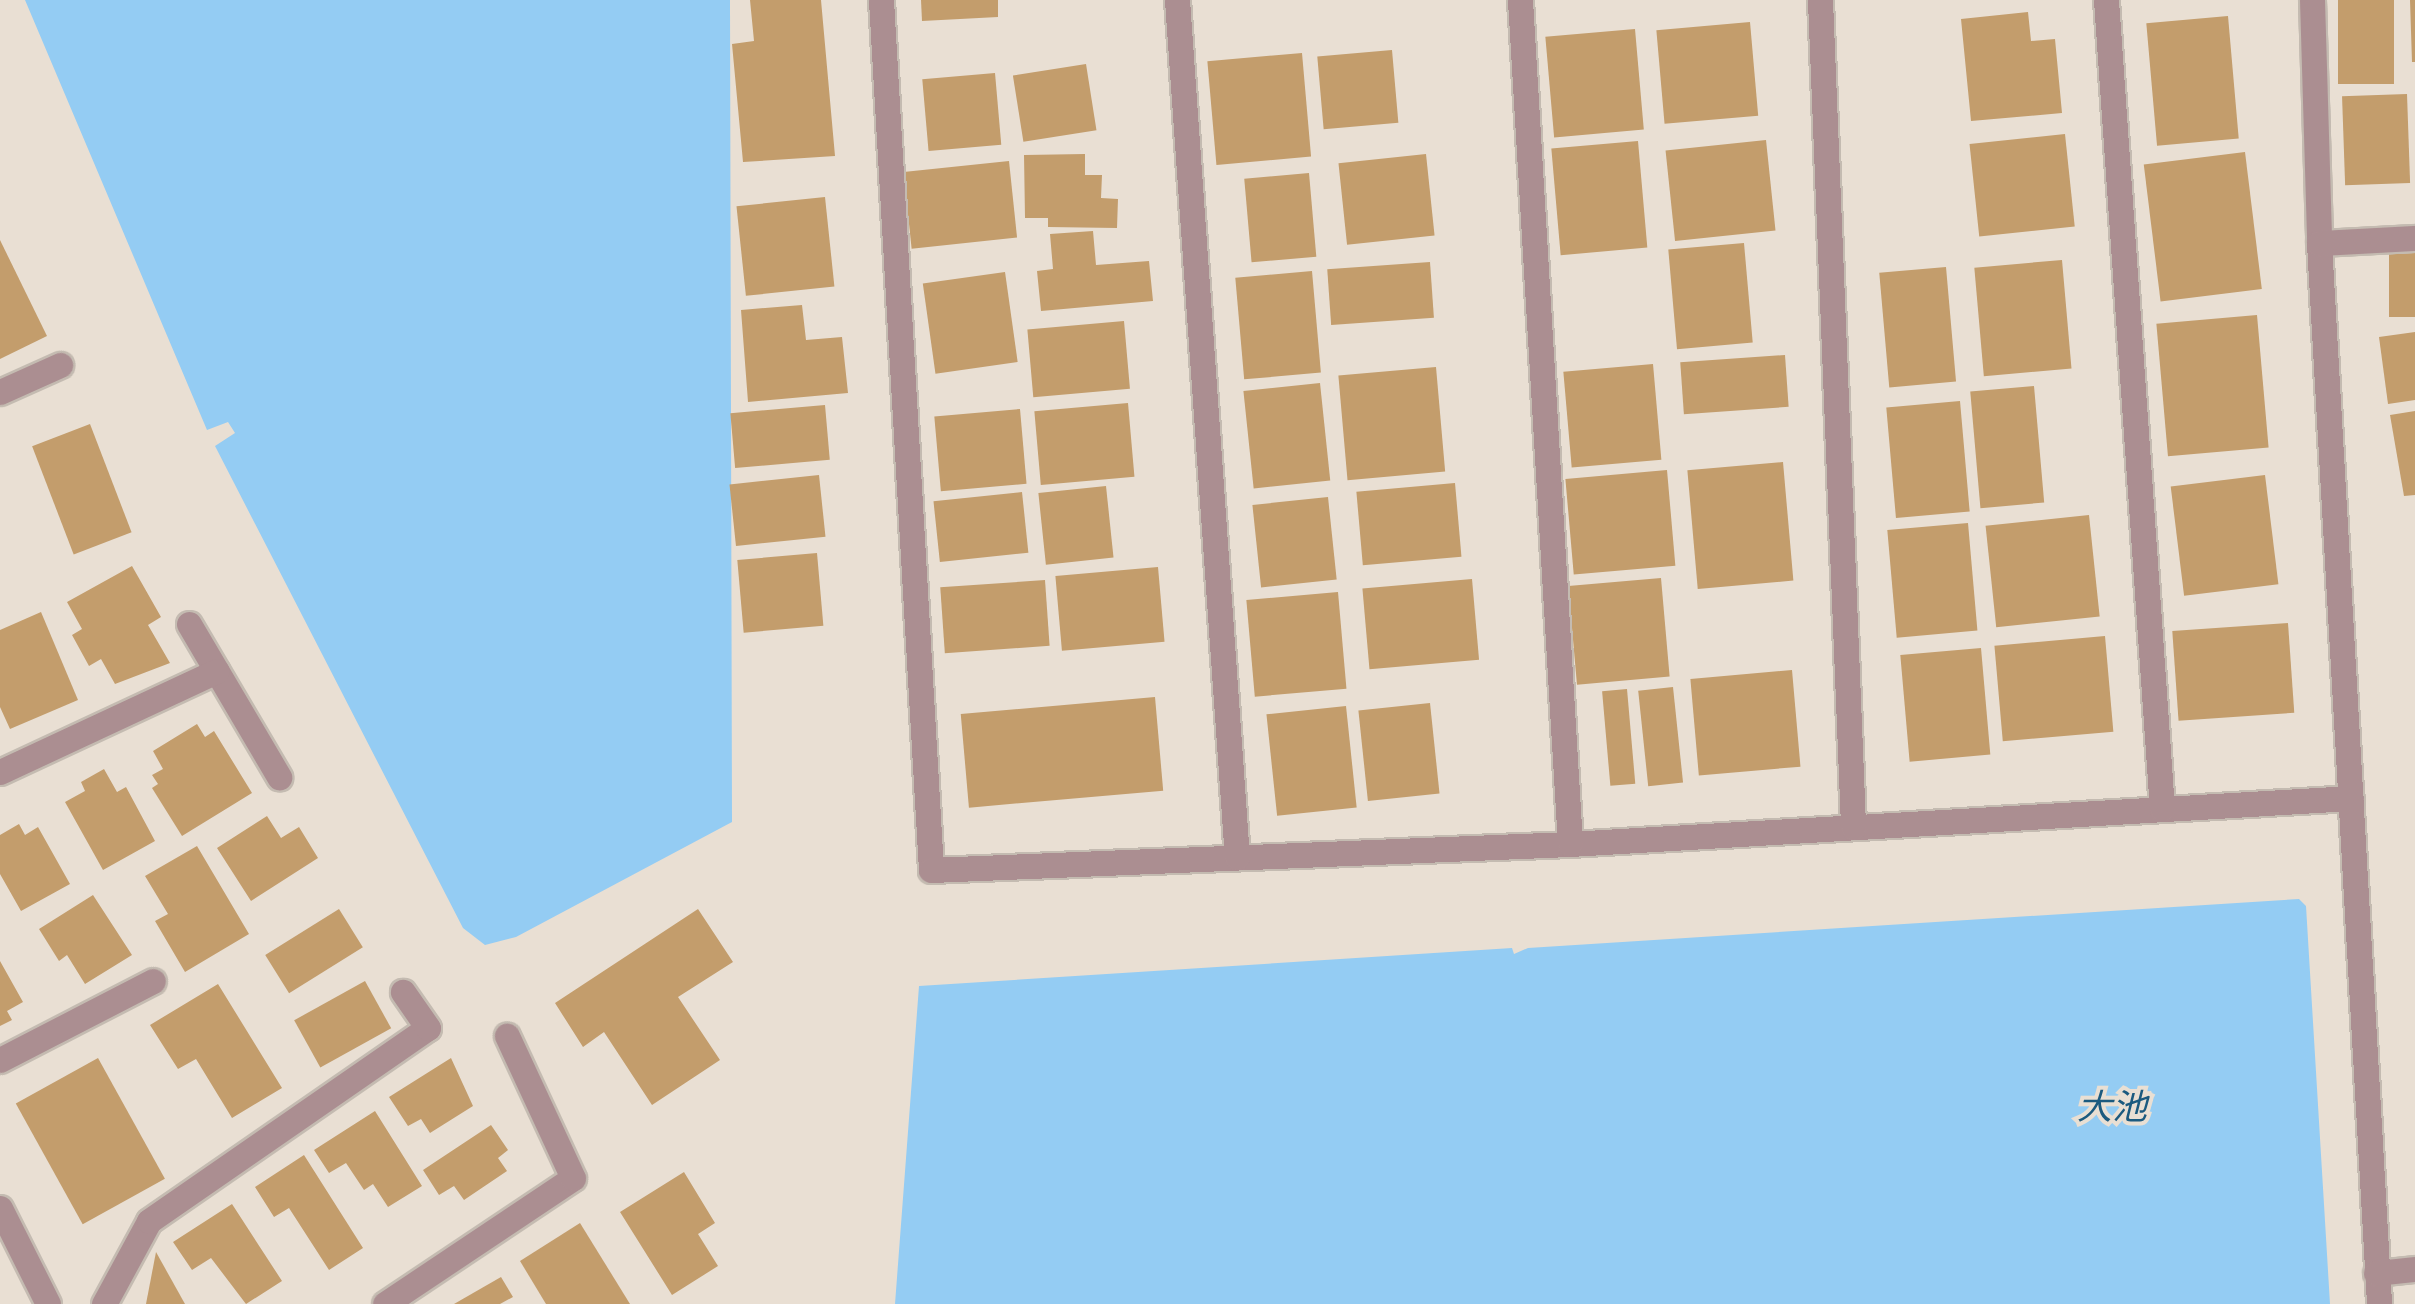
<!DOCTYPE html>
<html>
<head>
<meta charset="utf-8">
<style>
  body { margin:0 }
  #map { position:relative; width:2415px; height:1304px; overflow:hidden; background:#e9dfd3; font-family:"DejaVu Sans","Noto Sans JP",sans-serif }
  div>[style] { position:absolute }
  .water>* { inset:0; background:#94ccf3 }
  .building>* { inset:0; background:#c39d6c; transform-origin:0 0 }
  .roads { filter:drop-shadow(2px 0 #c4bbb1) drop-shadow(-2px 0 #c4bbb1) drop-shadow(0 2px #c4bbb1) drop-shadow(0 -2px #c4bbb1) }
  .minor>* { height:25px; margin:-12.5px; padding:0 12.5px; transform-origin:12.5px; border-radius:12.5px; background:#ab8e91 }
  span { translate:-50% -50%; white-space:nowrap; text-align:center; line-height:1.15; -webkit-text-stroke:8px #e9dfd3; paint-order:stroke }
  .water-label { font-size:35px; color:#1b5a7f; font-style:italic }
</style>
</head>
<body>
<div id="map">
  <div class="water">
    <i style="clip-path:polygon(25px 0,730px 0,732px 822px,516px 937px,485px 945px,463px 928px,215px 446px,235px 433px,228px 422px,207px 430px)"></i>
    <i style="clip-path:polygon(2299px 899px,2306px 906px,2330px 1304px,895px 1304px,919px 986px,1512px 948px,1514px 954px,1528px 948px)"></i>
  </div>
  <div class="building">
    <i style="clip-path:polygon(750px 0,821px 0,835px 156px,743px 162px,732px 44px,754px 41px)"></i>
    <i style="clip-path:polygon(921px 0,998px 0,998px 17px,922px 21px)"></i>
    <i style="left:2338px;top:0;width:56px;height:84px"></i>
    <i style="clip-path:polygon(2410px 0,2415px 0,2415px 62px,2412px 62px)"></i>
    <i style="clip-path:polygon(2028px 12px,2031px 41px,2055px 39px,2062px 113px,1971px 121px,1961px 19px)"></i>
    <i style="left:2228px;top:16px;width:123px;height:82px;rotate:85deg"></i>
    <i style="left:1750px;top:22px;width:94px;height:94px;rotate:85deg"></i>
    <i style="left:1635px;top:29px;width:101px;height:90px;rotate:85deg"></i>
    <i style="left:1392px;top:50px;width:73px;height:75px;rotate:85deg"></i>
    <i style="left:1302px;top:53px;width:104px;height:95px;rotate:85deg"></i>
    <i style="left:1086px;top:64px;width:67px;height:74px;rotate:81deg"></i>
    <i style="left:995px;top:73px;width:72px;height:73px;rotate:85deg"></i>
    <i style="left:2407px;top:94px;width:89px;height:65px;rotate:88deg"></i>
    <i style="left:2065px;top:134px;width:93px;height:96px;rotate:84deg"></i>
    <i style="left:1766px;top:140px;width:91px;height:101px;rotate:84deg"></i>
    <i style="left:1638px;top:141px;width:107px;height:87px;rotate:85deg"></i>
    <i style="left:2245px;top:152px;width:138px;height:102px;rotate:83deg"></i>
    <i style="clip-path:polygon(1085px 154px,1085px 175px,1102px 175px,1101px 198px,1118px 199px,1117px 228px,1048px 227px,1048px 218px,1025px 218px,1024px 155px)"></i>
    <i style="left:1426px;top:154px;width:82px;height:88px;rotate:84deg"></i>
    <i style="left:1009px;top:161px;width:77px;height:106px;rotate:84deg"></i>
    <i style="left:1309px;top:173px;width:84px;height:65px;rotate:85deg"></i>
    <i style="left:825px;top:197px;width:90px;height:89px;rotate:84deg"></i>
    <i style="clip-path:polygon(1093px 231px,1096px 265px,1149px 261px,1153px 301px,1041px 311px,1037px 271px,1053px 269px,1050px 234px)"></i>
    <i style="clip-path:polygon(0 240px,47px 336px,0 359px)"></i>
    <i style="left:1744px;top:243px;width:100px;height:76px;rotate:85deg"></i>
    <i style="left:2415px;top:247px;width:70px;height:26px;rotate:90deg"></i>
    <i style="left:2062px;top:260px;width:109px;height:88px;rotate:85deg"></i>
    <i style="left:1430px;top:262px;width:56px;height:103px;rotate:86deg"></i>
    <i style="left:1946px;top:267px;width:115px;height:67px;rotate:85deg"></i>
    <i style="left:1312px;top:271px;width:102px;height:77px;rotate:85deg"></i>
    <i style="left:1005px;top:272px;width:91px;height:83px;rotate:82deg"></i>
    <i style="clip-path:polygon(802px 305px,806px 340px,842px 337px,848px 393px,748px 402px,741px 310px)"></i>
    <i style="left:2257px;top:315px;width:133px;height:101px;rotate:85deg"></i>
    <i style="left:1124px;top:321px;width:68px;height:97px;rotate:85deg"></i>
    <i style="clip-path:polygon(2415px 332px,2415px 400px,2388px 404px,2379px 337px)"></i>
    <i style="left:1785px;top:355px;width:52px;height:105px;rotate:86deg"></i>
    <i style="left:1653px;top:364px;width:96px;height:90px;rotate:85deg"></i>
    <i style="left:1436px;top:367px;width:105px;height:98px;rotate:85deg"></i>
    <i style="left:1320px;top:383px;width:98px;height:77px;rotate:84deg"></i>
    <i style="left:2034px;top:386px;width:117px;height:64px;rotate:85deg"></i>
    <i style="left:1960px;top:401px;width:111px;height:74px;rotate:85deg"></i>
    <i style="left:1128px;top:403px;width:74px;height:94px;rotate:85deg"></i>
    <i style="left:825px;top:405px;width:55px;height:95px;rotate:85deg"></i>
    <i style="left:1020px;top:409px;width:75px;height:86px;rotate:85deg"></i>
    <i style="clip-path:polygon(2415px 411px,2415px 495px,2404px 496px,2390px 415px)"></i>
    <i style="left:90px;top:424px;width:116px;height:62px;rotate:69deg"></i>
    <i style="left:1783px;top:462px;width:119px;height:96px;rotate:85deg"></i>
    <i style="left:1667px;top:470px;width:96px;height:102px;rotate:85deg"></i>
    <i style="left:819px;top:475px;width:62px;height:90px;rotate:84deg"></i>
    <i style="left:2265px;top:475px;width:110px;height:95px;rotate:83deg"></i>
    <i style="left:1455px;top:483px;width:74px;height:99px;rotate:85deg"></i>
    <i style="left:1106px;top:486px;width:72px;height:68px;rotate:84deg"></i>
    <i style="left:1022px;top:492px;width:61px;height:89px;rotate:84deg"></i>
    <i style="left:1328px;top:497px;width:83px;height:76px;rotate:84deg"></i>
    <i style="left:2089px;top:515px;width:102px;height:104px;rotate:84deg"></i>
    <i style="left:1968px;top:523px;width:108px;height:81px;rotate:85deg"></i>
    <i style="left:817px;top:553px;width:73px;height:80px;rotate:85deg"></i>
    <i style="clip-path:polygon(132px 566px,161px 617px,148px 625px,170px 663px,115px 684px,101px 659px,89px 666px,72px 635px,82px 629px,67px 602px)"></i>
    <i style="left:1158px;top:567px;width:75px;height:103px;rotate:85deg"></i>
    <i style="left:1661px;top:578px;width:99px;height:93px;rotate:85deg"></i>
    <i style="left:1472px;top:579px;width:81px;height:110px;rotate:85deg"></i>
    <i style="left:1045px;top:580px;width:66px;height:105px;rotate:86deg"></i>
    <i style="left:1338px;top:592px;width:97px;height:92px;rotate:85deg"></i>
    <i style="clip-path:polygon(41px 612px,78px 700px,10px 729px,0 707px,0 630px)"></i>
    <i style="left:2288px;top:623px;width:90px;height:116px;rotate:86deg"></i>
    <i style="left:2105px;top:636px;width:96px;height:111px;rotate:85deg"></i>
    <i style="left:1981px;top:648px;width:107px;height:81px;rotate:85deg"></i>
    <i style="left:1792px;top:670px;width:97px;height:102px;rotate:85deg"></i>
    <i style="left:1673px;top:687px;width:96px;height:35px;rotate:84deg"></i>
    <i style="left:1627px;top:689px;width:95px;height:25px;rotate:85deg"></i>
    <i style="left:1155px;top:697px;width:94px;height:195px;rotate:85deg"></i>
    <i style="left:1430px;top:703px;width:91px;height:72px;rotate:84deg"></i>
    <i style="left:1346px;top:706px;width:102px;height:80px;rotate:84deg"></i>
    <i style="clip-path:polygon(197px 724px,205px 737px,214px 731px,252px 793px,182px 836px,152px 788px,158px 784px,152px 775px,163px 769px,153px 751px)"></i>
    <i style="clip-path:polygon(104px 769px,117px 792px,126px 787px,155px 841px,103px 870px,65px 802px,85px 791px,81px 782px)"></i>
    <i style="clip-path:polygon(267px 816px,281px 838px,299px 827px,318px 858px,251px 901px,217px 848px)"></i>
    <i style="clip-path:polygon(19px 824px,25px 835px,38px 827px,70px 884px,21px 911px,0 874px,0 835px)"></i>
    <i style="clip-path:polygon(197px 846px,249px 934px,185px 972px,155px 921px,168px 914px,145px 876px)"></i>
    <i style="clip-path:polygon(93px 895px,132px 955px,85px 984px,67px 955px,59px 961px,39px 929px)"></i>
    <i style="left:339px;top:909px;width:45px;height:87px;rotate:58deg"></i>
    <i style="clip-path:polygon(698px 909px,733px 962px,678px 997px,720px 1060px,652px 1105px,604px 1032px,583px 1047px,555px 1003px)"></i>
    <i style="clip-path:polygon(0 961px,23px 1002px,7px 1011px,12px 1020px,0 1026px)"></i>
    <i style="left:365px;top:981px;width:54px;height:81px;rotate:61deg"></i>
    <i style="clip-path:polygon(218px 984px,282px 1088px,232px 1118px,196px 1059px,178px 1069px,150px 1025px)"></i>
    <i style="left:98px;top:1058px;width:138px;height:94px;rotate:61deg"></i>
    <i style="clip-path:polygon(451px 1058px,473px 1106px,430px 1133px,421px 1119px,408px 1126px,389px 1097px)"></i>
    <i style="clip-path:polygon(375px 1111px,422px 1186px,388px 1207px,373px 1184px,364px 1190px,346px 1163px,329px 1173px,314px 1150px)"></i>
    <i style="clip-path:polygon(491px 1125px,508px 1150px,498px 1158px,507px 1171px,464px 1200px,454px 1186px,439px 1195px,423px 1170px)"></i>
    <i style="clip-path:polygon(304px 1155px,363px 1248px,329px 1270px,289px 1208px,274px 1217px,255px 1187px)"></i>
    <i style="clip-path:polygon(684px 1172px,715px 1223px,698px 1234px,718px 1266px,672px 1295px,620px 1212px)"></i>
    <i style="clip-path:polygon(232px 1204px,282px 1281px,246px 1304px,211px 1258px,192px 1270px,173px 1242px)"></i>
    <i style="clip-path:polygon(580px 1223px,630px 1304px,546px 1304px,520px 1261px)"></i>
    <i style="clip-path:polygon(156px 1252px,185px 1304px,146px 1304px)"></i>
    <i style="clip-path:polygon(501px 1277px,513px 1297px,500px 1304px,454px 1304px)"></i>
  </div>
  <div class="roads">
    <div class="minor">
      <i style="left:881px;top:0;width:871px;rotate:86.71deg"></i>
      <i style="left:931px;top:870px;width:640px;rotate:-2.33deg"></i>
      <i style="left:1570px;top:844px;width:782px;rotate:-3.37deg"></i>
      <i style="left:1177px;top:0;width:859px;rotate:86deg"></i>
      <i style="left:1520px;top:0;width:845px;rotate:86.61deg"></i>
      <i style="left:1820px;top:0;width:828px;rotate:87.71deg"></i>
      <i style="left:2106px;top:0;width:811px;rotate:86.04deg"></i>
      <i style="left:2312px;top:0;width:243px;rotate:88.3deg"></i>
      <i style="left:2319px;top:243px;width:1063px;rotate:86.76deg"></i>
      <i style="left:2319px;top:243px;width:96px;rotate:-3deg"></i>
      <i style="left:0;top:392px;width:66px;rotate:-24.2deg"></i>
      <i style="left:189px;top:624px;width:178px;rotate:59.5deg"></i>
      <i style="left:0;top:772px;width:239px;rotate:-25deg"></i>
      <i style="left:0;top:1060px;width:172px;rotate:-27.3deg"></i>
      <i style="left:0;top:1208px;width:107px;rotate:63.4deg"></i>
      <i style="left:2376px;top:1273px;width:39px;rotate:-6deg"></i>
      <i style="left:104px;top:1304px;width:94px;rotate:-61.5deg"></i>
      <i style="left:149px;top:1221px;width:339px;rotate:-34.7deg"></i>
      <i style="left:428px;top:1028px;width:44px;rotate:-124.8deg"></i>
      <i style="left:385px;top:1304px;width:226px;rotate:-33.8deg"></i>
      <i style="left:573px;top:1178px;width:157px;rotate:-114.9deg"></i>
    </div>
  </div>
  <div class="water-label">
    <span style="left:2112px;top:1107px">大池</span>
  </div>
</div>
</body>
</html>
